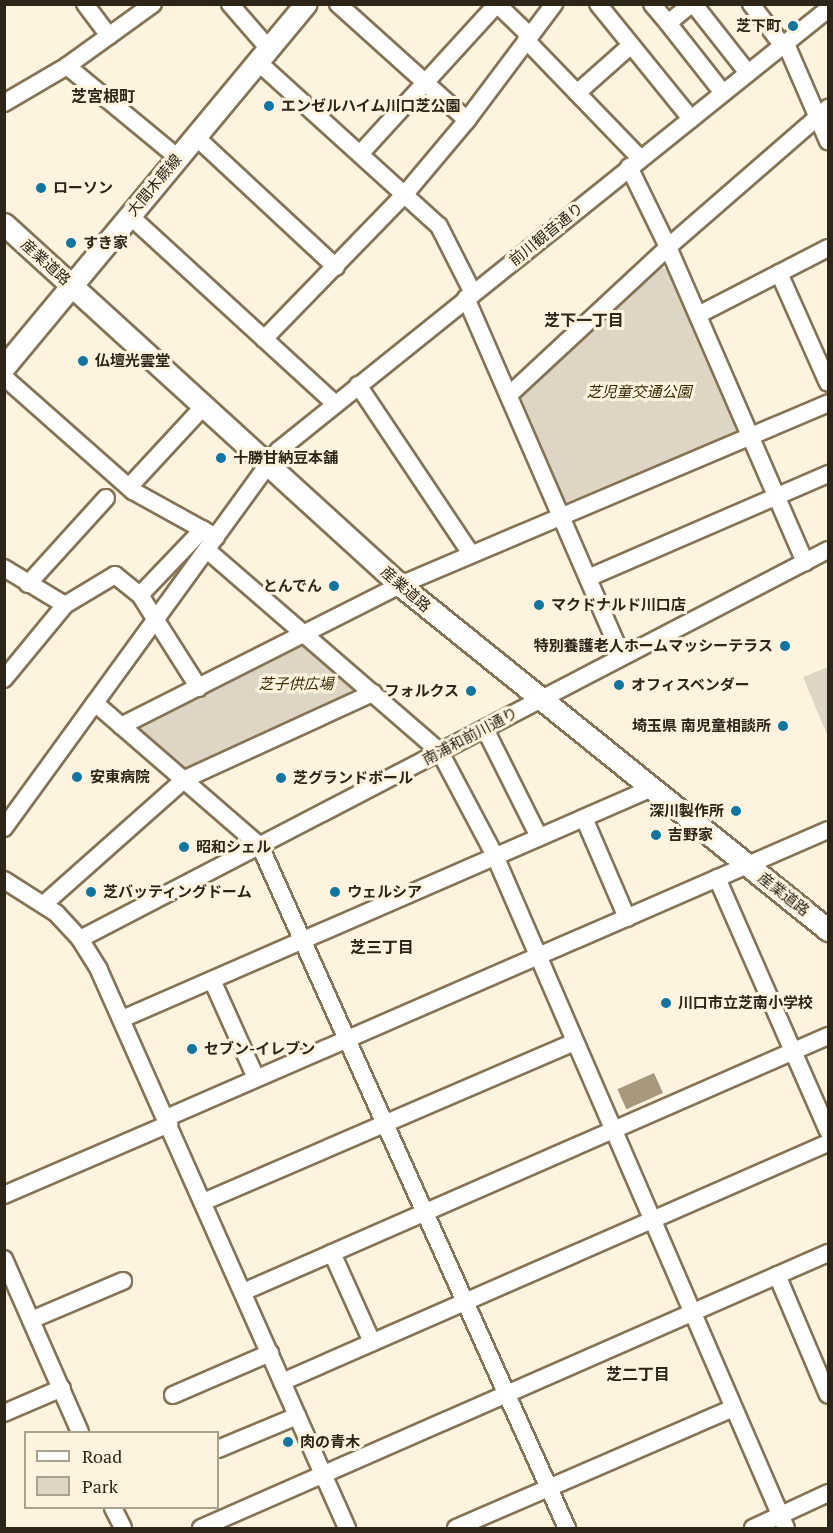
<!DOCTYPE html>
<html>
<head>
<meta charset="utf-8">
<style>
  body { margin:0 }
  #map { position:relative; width:833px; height:1533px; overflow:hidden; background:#fef3df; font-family:"PT Serif","Noto Sans JP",serif }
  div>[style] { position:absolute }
  .green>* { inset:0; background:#dfd5c4 }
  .water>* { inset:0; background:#a7977b; transform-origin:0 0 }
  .roads { filter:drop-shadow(2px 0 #847354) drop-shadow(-2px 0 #847354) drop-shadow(0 2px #847354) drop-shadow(0 -2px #847354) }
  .minor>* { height:16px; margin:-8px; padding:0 8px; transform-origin:8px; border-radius:8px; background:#fff }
  .major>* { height:21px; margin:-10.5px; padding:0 10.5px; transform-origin:10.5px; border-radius:10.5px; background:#fff }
  .dots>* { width:16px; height:16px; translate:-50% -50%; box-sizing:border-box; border:3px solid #fef3df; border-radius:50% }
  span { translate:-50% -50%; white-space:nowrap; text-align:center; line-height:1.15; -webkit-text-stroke:6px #fef3df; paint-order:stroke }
  .poi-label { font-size:15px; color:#2c2518; font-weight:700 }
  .right { translate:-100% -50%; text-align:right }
  .left { translate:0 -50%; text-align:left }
  .street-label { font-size:15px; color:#2c2518 }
  .park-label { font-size:15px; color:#392801; font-style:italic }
  .neighbourhood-label { font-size:16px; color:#2c2518; font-weight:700 }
  .frame { position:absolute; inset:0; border:6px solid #2c2518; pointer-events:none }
  .legend { position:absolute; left:24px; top:1431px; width:195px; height:78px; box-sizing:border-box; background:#fef3df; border:2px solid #aaa18f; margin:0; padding:8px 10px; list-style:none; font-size:18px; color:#2c2518 }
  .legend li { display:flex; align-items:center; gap:12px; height:30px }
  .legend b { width:30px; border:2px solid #aaa18f }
</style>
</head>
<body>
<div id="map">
  <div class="green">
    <i style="clip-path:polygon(661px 268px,669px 269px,738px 427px,735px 433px,572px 505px,563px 502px,521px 403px,522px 393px)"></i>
    <i style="clip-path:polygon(299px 642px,307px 643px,356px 685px,355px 696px,190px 771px,181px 770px,139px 733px,140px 722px)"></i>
    <i style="clip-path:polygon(828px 667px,828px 737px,803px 677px)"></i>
  </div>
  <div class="water">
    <i style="left:654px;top:1073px;width:22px;height:40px;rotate:66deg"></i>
  </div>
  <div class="roads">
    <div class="minor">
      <i style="left:85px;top:4px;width:40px;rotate:53deg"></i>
      <i style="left:230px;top:4px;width:60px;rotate:49.1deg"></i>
      <i style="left:338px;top:4px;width:173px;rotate:42deg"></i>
      <i style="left:497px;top:4px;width:45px;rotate:44.1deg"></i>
      <i style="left:598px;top:4px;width:148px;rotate:51deg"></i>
      <i style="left:652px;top:4px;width:25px;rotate:50deg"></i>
      <i style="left:751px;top:4px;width:53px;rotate:52.7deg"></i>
      <i style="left:526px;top:40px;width:165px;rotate:46deg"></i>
      <i style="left:786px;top:44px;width:106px;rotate:66.6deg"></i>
      <i style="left:258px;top:62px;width:244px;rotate:42.2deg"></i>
      <i style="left:439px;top:226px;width:75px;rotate:63.1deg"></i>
      <i style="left:67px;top:66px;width:143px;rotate:39.6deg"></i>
      <i style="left:577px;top:93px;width:72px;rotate:-41.6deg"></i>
      <i style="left:723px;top:93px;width:89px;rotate:-128.2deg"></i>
      <i style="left:668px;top:23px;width:28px;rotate:-39deg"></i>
      <i style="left:690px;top:5px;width:6px;rotate:18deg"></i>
      <i style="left:696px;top:7px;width:84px;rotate:51.8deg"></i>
      <i style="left:4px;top:103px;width:73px;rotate:-30.4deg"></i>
      <i style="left:67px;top:66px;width:106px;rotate:-35.8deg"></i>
      <i style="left:196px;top:137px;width:191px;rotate:42.9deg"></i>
      <i style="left:360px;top:154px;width:203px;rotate:-47.6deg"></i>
      <i style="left:629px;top:167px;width:89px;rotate:64deg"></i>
      <i style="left:668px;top:247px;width:344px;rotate:66.5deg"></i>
      <i style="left:129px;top:215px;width:280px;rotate:42.5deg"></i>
      <i style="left:779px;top:273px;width:120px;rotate:66deg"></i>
      <i style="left:466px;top:298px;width:391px;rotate:66.5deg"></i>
      <i style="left:698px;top:315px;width:146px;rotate:-27.3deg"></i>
      <i style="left:264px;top:339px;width:202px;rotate:-45.8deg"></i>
      <i style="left:405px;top:194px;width:97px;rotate:-50deg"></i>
      <i style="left:467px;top:120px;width:145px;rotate:-53.1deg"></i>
      <i style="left:4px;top:377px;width:172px;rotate:41.5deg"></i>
      <i style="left:133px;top:491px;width:95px;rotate:29deg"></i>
      <i style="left:358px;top:385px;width:203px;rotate:56.2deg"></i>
      <i style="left:509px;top:395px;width:217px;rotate:-42.9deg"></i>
      <i style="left:668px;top:247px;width:212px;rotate:-41deg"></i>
      <i style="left:129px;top:487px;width:110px;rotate:-47.2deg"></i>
      <i style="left:207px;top:550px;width:308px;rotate:40.9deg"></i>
      <i style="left:440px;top:752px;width:118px;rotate:62.1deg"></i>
      <i style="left:495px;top:856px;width:732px;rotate:66.59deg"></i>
      <i style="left:4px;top:568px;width:71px;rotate:31.2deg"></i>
      <i style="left:588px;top:578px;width:262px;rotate:-23.4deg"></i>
      <i style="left:28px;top:584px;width:116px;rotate:-47.8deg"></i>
      <i style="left:140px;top:595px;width:91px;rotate:-46.3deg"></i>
      <i style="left:4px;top:679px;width:96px;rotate:-50.5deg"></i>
      <i style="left:65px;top:605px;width:58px;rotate:-31deg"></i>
      <i style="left:115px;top:575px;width:32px;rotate:39deg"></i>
      <i style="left:140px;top:595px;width:110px;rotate:57.6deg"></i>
      <i style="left:95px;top:703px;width:218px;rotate:40.9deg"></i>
      <i style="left:260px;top:846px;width:748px;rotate:65.77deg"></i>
      <i style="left:121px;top:726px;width:313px;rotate:-26.8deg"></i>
      <i style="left:400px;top:585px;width:465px;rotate:-23deg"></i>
      <i style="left:485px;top:729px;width:121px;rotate:63.4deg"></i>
      <i style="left:584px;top:818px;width:109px;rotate:66.7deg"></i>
      <i style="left:4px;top:828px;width:467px;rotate:-54deg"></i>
      <i style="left:279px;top:450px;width:704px;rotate:-38.77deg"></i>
      <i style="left:717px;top:878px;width:276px;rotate:66.3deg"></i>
      <i style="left:4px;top:880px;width:62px;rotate:32.4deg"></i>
      <i style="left:56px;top:913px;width:35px;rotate:47deg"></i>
      <i style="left:80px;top:939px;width:36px;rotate:58deg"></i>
      <i style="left:99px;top:970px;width:611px;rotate:66.04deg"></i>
      <i style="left:44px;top:904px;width:188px;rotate:-41.6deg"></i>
      <i style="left:185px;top:779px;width:207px;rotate:-24.6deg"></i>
      <i style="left:80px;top:939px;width:843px;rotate:-27.48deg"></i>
      <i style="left:212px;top:980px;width:107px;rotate:65.8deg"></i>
      <i style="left:122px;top:1019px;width:576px;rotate:-23.54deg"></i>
      <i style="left:166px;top:1118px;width:722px;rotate:-23.51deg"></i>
      <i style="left:4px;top:1195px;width:180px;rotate:-23.3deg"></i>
      <i style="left:203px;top:1202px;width:405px;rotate:-23.3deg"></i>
      <i style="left:332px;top:1253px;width:98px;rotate:65.8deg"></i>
      <i style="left:4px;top:1259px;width:189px;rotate:66.3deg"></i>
      <i style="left:777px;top:1275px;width:130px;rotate:67deg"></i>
      <i style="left:243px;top:1292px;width:639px;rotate:-23.63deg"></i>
      <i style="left:31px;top:1320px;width:100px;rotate:-23deg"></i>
      <i style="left:282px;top:1382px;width:596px;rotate:-23.64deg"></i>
      <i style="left:173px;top:1395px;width:106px;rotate:-23.4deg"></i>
      <i style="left:4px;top:1413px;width:63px;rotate:-23.3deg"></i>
      <i style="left:218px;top:1449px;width:86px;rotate:-22.7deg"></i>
      <i style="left:113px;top:1508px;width:22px;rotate:63deg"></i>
      <i style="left:201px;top:1528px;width:685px;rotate:-23.68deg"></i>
      <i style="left:456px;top:1528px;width:302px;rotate:-23.4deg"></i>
      <i style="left:753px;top:1528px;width:83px;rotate:-25deg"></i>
    </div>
    <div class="major">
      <i style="left:4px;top:224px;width:536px;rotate:42.35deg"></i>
      <i style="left:400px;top:585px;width:550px;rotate:38.87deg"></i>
      <i style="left:4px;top:367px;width:472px;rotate:-50.3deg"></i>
    </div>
  </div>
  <div class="dots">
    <i style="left:793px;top:26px;background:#1175a1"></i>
    <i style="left:269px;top:106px;background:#1175a1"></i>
    <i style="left:41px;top:188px;background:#1175a1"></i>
    <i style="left:71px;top:243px;background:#1175a1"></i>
    <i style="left:83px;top:361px;background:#1175a1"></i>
    <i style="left:221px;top:458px;background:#1175a1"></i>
    <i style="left:334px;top:586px;background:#1175a1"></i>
    <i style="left:539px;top:605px;background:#1175a1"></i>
    <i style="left:785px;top:646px;background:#1175a1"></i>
    <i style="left:619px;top:685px;background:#1175a1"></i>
    <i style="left:471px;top:691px;background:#1175a1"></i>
    <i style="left:783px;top:726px;background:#1175a1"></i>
    <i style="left:77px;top:777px;background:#1175a1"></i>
    <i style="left:281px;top:778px;background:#1175a1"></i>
    <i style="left:736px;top:811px;background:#1175a1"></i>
    <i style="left:656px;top:835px;background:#1175a1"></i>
    <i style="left:184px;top:847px;background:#1175a1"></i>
    <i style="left:91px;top:892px;background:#1175a1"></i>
    <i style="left:335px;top:892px;background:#1175a1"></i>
    <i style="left:666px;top:1003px;background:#1175a1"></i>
    <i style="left:192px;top:1049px;background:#1175a1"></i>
    <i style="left:288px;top:1442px;background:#1175a1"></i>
  </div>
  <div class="poi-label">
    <span class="right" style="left:781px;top:26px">芝下町</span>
    <span class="left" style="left:281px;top:106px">エンゼルハイム川口芝公園</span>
    <span class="left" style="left:53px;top:188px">ローソン</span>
    <span class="left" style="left:83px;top:243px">すき家</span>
    <span class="left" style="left:95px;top:361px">仏壇光雲堂</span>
    <span class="left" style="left:233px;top:458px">十勝甘納豆本舗</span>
    <span class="right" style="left:322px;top:586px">とんでん</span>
    <span class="left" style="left:551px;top:605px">マクドナルド川口店</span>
    <span class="right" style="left:773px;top:646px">特別養護老人ホームマッシーテラス</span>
    <span class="left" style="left:631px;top:685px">オフィスベンダー</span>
    <span class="right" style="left:459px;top:691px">フォルクス</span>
    <span class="right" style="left:771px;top:726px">埼玉県 南児童相談所</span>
    <span class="left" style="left:90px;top:777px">安東病院</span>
    <span class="left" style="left:293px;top:778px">芝グランドボール</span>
    <span class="right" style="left:724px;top:811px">深川製作所</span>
    <span class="left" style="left:668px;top:835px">吉野家</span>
    <span class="left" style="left:196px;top:847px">昭和シェル</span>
    <span class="left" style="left:103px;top:892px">芝バッティングドーム</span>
    <span class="left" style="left:347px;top:892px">ウェルシア</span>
    <span class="left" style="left:678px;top:1003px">川口市立芝南小学校</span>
    <span class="left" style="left:204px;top:1049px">セブン-イレブン</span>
    <span class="left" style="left:300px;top:1442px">肉の青木</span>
  </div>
  <div class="street-label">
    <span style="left:154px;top:185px;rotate:-50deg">大間木蕨線</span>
    <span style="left:546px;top:234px;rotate:-39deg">前川観音通り</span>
    <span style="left:46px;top:262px;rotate:42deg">産業道路</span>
    <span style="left:406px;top:589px;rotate:41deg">産業道路</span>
    <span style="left:470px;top:736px;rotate:-28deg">南浦和前川通り</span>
    <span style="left:784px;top:894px;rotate:38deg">産業道路</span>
  </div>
  <div class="park-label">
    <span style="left:639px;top:392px">芝児童交通公園</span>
    <span style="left:296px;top:684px">芝子供広場</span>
  </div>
  <div class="neighbourhood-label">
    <span style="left:103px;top:96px">芝宮根町</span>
    <span style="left:584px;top:320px">芝下一丁目</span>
    <span style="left:382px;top:947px">芝三丁目</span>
    <span style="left:638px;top:1374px">芝二丁目</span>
  </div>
  <div class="frame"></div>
  <ul class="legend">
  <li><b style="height:8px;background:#fff"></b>Road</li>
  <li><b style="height:16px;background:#dfd5c4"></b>Park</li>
  </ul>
</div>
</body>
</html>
